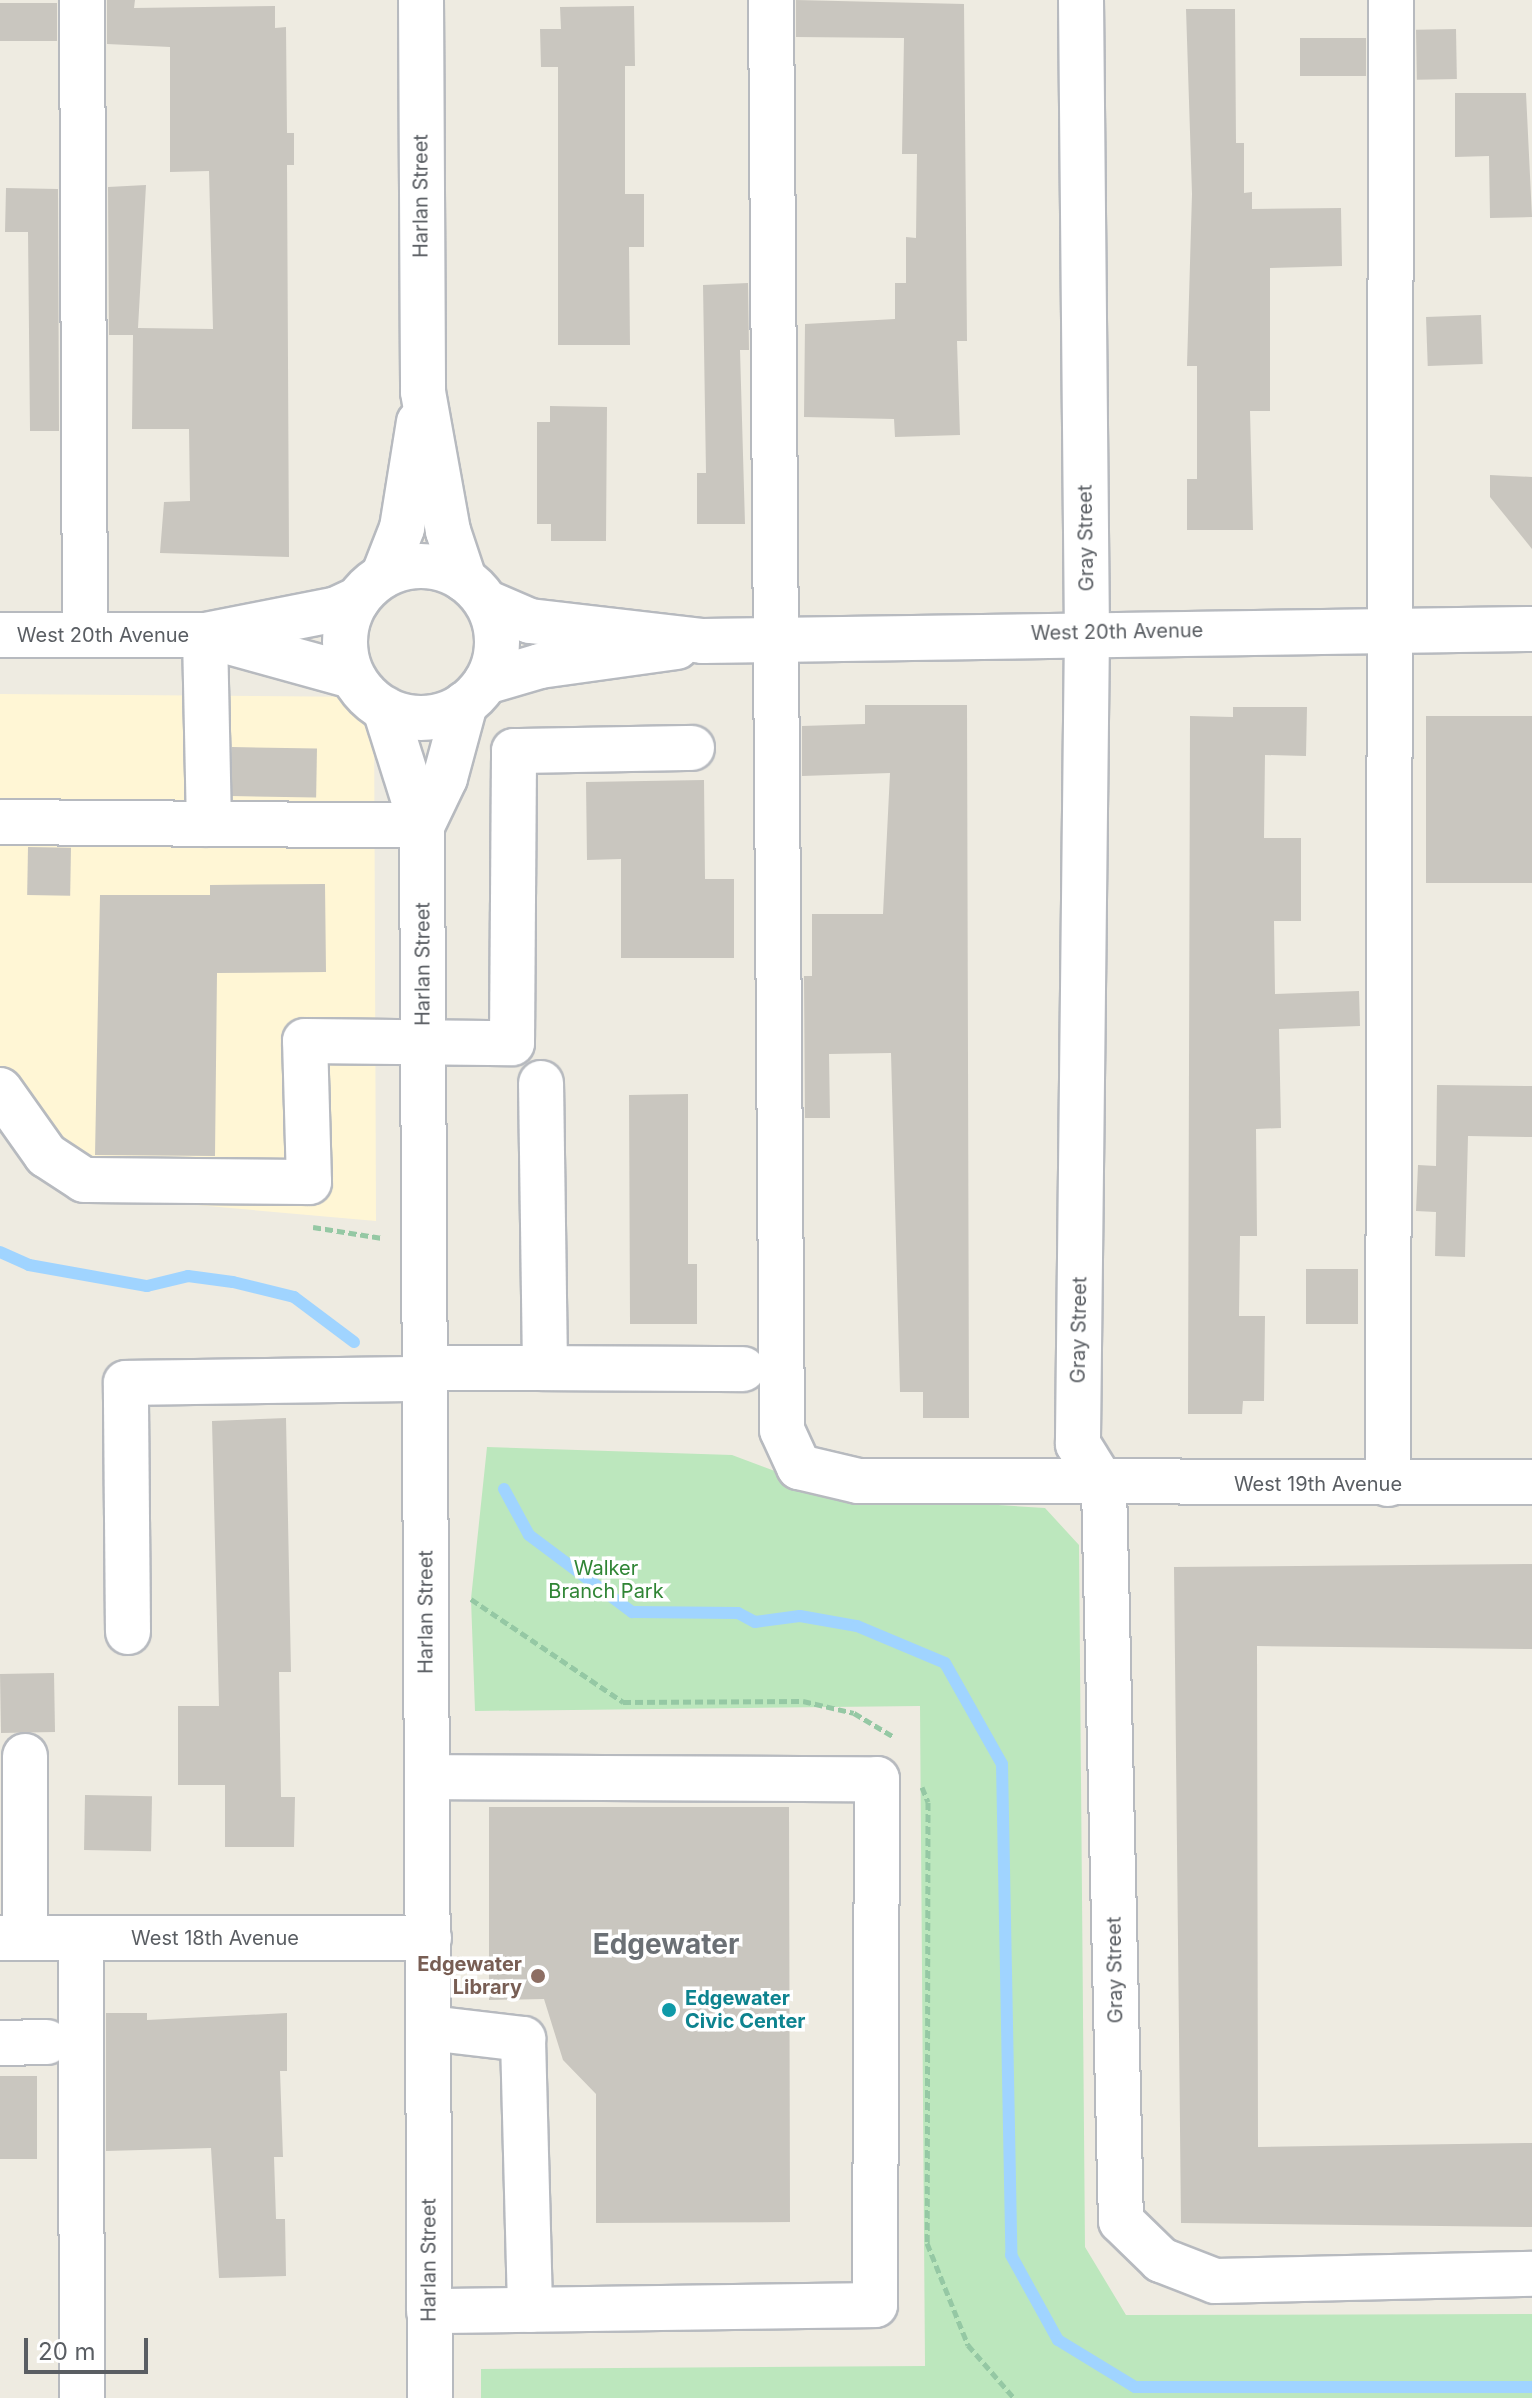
<!DOCTYPE html>
<html>
<head>
<meta charset="utf-8">
<style>
  body { margin:0 }
  #map { position:relative; width:1532px; height:2398px; overflow:hidden; background:#eeebe1; font-family:Inter,sans-serif }
  div>[style] { position:absolute }
  .commercial>* { inset:0; background:#fff6d5 }
  .green>* { inset:0; background:#bce7bd }
  .stream>* { height:12px; margin:-6px; padding:0 6px; transform-origin:6px; border-radius:6px; background:#a0d4ff }
  .building>* { inset:0; background:#c9c6bf; transform-origin:0 0 }
  .path>* { height:5px; margin-top:-2.5px; transform-origin:0; background:repeating-linear-gradient(90deg,#95c8a4 0 8px,transparent 0 12px) }
  .roads { filter:drop-shadow(2px 0 #b7babf) drop-shadow(-2px 0 #b7babf) drop-shadow(0 2px #b7babf) drop-shadow(0 -2px #b7babf) }
  .minor>* { height:44px; margin:-22px; padding:0 22px; transform-origin:22px; border-radius:22px; background:#fff }
  .minor>.ring { margin:-22px; padding:0; box-sizing:content-box; background:none; border:44px solid #fff; border-radius:50% }
  .dots>* { width:22px; height:22px; translate:-50% -50%; box-sizing:border-box; border:4px solid #fff; border-radius:50% }
  span { translate:-50% -50%; white-space:nowrap; text-align:center; line-height:1.15; -webkit-text-stroke:7px #fff; paint-order:stroke }
  .street-label { font-size:20px; color:#5a5e63 }
  .park-label { font-size:20px; color:#308535 }
  .education-label { font-size:20px; color:#785e54; font-weight:700 }
  .right { translate:-100% -50%; text-align:right }
  .culture-label { font-size:20px; color:#0d838f; font-weight:700 }
  .left { translate:0 -50%; text-align:left }
  .district-label { font-size:28px; color:#6b7075; font-weight:700 }
  .scale { position:absolute; left:24px; top:2338px; width:124px; height:36px; box-sizing:border-box; border:4px solid #5a5e63; border-top:0; padding-left:10px; font-size:24px; line-height:28px; white-space:nowrap; color:#5a5e63; -webkit-text-stroke:6px #fff; paint-order:stroke }
</style>
</head>
<body>
<div id="map">
  <div class="commercial">
    <i style="clip-path:polygon(0 694px,374px 697px,376px 1221px,60px 1193px,0 1119px)"></i>
  </div>
  <div class="green">
    <i style="clip-path:polygon(487px 1447px,732px 1455px,839px 1495px,1045px 1508px,1079px 1545px,1085px 2247px,1126px 2315px,1532px 2314px,1532px 2398px,481px 2398px,481px 2369px,925px 2366px,920px 1706px,475px 1711px,471px 1599px)"></i>
  </div>
  <div class="stream">
    <i style="left:0;top:1252px;width:32px;rotate:24deg"></i>
    <i style="left:29px;top:1265px;width:120px;rotate:10.1deg"></i>
    <i style="left:147px;top:1286px;width:42px;rotate:-13.7deg"></i>
    <i style="left:188px;top:1276px;width:45px;rotate:7.6deg"></i>
    <i style="left:233px;top:1282px;width:63px;rotate:13.8deg"></i>
    <i style="left:294px;top:1297px;width:75px;rotate:36.9deg"></i>
    <i style="left:504px;top:1489px;width:52px;rotate:61.5deg"></i>
    <i style="left:529px;top:1535px;width:129px;rotate:36.8deg"></i>
    <i style="left:632px;top:1612px;width:106px;rotate:0.5deg"></i>
    <i style="left:738px;top:1613px;width:19px;rotate:28deg"></i>
    <i style="left:755px;top:1622px;width:45px;rotate:-7.6deg"></i>
    <i style="left:800px;top:1616px;width:58px;rotate:10deg"></i>
    <i style="left:857px;top:1626px;width:95px;rotate:22.8deg"></i>
    <i style="left:945px;top:1663px;width:116px;rotate:60.6deg"></i>
    <i style="left:1002px;top:1764px;width:491px;rotate:88.9deg"></i>
    <i style="left:1011px;top:2255px;width:97px;rotate:61.1deg"></i>
    <i style="left:1058px;top:2340px;width:90px;rotate:31.4deg"></i>
    <i style="left:1135px;top:2387px;width:397px"></i>
  </div>
  <div class="building">
    <i style="clip-path:polygon(107px 0,135px 0,134px 8px,275px 6px,275px 28px,286px 27px,287px 133px,294px 133px,294px 165px,287px 165px,289px 557px,160px 553px,164px 502px,190px 501px,189px 429px,132px 429px,133px 335px,109px 335px,108px 187px,146px 185px,138px 328px,213px 329px,209px 171px,170px 172px,170px 47px,107px 44px)"></i>
    <i style="clip-path:polygon(796px 0,964px 4px,967px 341px,957px 341px,960px 435px,895px 437px,894px 419px,804px 417px,805px 324px,895px 319px,895px 283px,906px 283px,906px 237px,916px 238px,917px 154px,902px 154px,904px 38px,796px 37px)"></i>
    <i style="left:57px;top:3px;width:38px;height:57px;rotate:90deg"></i>
    <i style="clip-path:polygon(634px 6px,635px 66px,625px 66px,625px 194px,644px 194px,644px 247px,629px 247px,630px 345px,558px 345px,558px 67px,541px 67px,540px 29px,561px 29px,560px 7px)"></i>
    <i style="clip-path:polygon(1186px 9px,1235px 9px,1236px 143px,1244px 143px,1244px 193px,1252px 192px,1252px 209px,1341px 208px,1342px 266px,1270px 268px,1270px 411px,1250px 411px,1253px 530px,1187px 530px,1187px 479px,1197px 479px,1197px 366px,1187px 366px,1192px 194px)"></i>
    <i style="left:1456px;top:29px;width:50px;height:40px;rotate:89deg"></i>
    <i style="left:1366px;top:38px;width:38px;height:66px;rotate:90deg"></i>
    <i style="clip-path:polygon(1455px 93px,1526px 93px,1532px 217px,1490px 218px,1489px 156px,1455px 157px)"></i>
    <i style="clip-path:polygon(6px 188px,58px 189px,59px 431px,30px 431px,28px 232px,5px 232px)"></i>
    <i style="clip-path:polygon(748px 283px,749px 350px,740px 350px,745px 524px,697px 524px,697px 473px,706px 473px,703px 285px)"></i>
    <i style="left:1481px;top:315px;width:49px;height:55px;rotate:88deg"></i>
    <i style="clip-path:polygon(550px 406px,607px 407px,606px 541px,551px 541px,551px 524px,537px 524px,537px 422px,550px 422px)"></i>
    <i style="clip-path:polygon(1490px 475px,1532px 477px,1532px 549px,1490px 497px)"></i>
    <i style="clip-path:polygon(865px 705px,967px 705px,969px 1418px,923px 1418px,923px 1392px,900px 1392px,891px 1053px,829px 1054px,830px 1118px,805px 1118px,804px 976px,812px 976px,812px 914px,883px 914px,890px 773px,802px 776px,802px 726px,865px 724px)"></i>
    <i style="clip-path:polygon(1233px 707px,1307px 707px,1306px 756px,1265px 755px,1264px 838px,1301px 838px,1301px 921px,1274px 921px,1275px 994px,1359px 991px,1360px 1026px,1279px 1029px,1281px 1128px,1256px 1129px,1257px 1236px,1240px 1236px,1239px 1316px,1265px 1316px,1264px 1401px,1243px 1401px,1242px 1414px,1188px 1414px,1190px 716px,1233px 717px)"></i>
    <i style="left:1426px;top:716px;width:106px;height:167px"></i>
    <i style="left:232px;top:747px;width:85px;height:49px;rotate:1deg"></i>
    <i style="clip-path:polygon(704px 780px,705px 879px,734px 879px,734px 958px,621px 958px,621px 859px,587px 860px,586px 782px)"></i>
    <i style="left:28px;top:847px;width:43px;height:48px;rotate:1deg"></i>
    <i style="clip-path:polygon(325px 884px,326px 972px,217px 973px,215px 1156px,95px 1155px,100px 895px,210px 895px,210px 885px)"></i>
    <i style="clip-path:polygon(1437px 1085px,1532px 1086px,1532px 1137px,1468px 1136px,1465px 1257px,1435px 1256px,1436px 1212px,1416px 1211px,1418px 1165px,1436px 1166px)"></i>
    <i style="clip-path:polygon(688px 1094px,688px 1264px,697px 1264px,697px 1324px,630px 1324px,629px 1095px)"></i>
    <i style="left:1306px;top:1269px;width:52px;height:55px"></i>
    <i style="clip-path:polygon(286px 1418px,291px 1672px,279px 1672px,281px 1797px,295px 1797px,294px 1847px,225px 1847px,225px 1785px,178px 1785px,178px 1706px,219px 1706px,212px 1421px)"></i>
    <i style="clip-path:polygon(1532px 1564px,1532px 1649px,1257px 1646px,1258px 2147px,1532px 2143px,1532px 2227px,1181px 2223px,1174px 1567px)"></i>
    <i style="left:54px;top:1673px;width:59px;height:54px;rotate:89deg"></i>
    <i style="left:85px;top:1795px;width:67px;height:55px;rotate:1deg"></i>
    <i style="clip-path:polygon(489px 1807px,789px 1807px,790px 2222px,596px 2223px,596px 2094px,563px 2060px,544px 1999px,489px 2000px)"></i>
    <i style="clip-path:polygon(106px 2013px,147px 2013px,147px 2020px,287px 2013px,287px 2071px,280px 2071px,283px 2157px,274px 2157px,276px 2219px,285px 2219px,286px 2276px,219px 2278px,211px 2148px,106px 2151px)"></i>
    <i style="left:0;top:2076px;width:37px;height:83px"></i>
  </div>
  <div class="path">
    <i style="left:313px;top:1227px;width:70px;rotate:9.1deg"></i>
    <i style="left:471px;top:1599px;width:184px;rotate:34.1deg"></i>
    <i style="left:623px;top:1702px;width:180px;rotate:-0.3deg"></i>
    <i style="left:803px;top:1701px;width:52px;rotate:13.2deg"></i>
    <i style="left:854px;top:1713px;width:47px;rotate:31deg"></i>
    <i style="left:922px;top:1787px;width:16px;rotate:68deg"></i>
    <i style="left:928px;top:1802px;width:441px;rotate:90.1deg"></i>
    <i style="left:927px;top:2243px;width:110px;rotate:68.1deg"></i>
    <i style="left:968px;top:2345px;width:70px;rotate:49deg"></i>
  </div>
  <div class="roads">
    <div class="minor">
      <i style="left:82px;top:0;width:634px;rotate:89.73deg"></i>
      <i style="left:421px;top:0;width:392px;rotate:89.7deg"></i>
      <i style="left:423px;top:392px;width:141px;rotate:79.8deg"></i>
      <i style="left:448px;top:531px;width:51px;rotate:71.6deg"></i>
      <i style="left:771px;top:0;width:1430px;rotate:89.56deg"></i>
      <i style="left:782px;top:1430px;width:41px;rotate:65.3deg"></i>
      <i style="left:799px;top:1467px;width:61px;rotate:13.3deg"></i>
      <i style="left:858px;top:1481px;width:674px;rotate:0.09deg"></i>
      <i style="left:1081px;top:0;width:632px;rotate:89.46deg"></i>
      <i style="left:1087px;top:632px;width:812px;rotate:90.64deg"></i>
      <i style="left:1078px;top:1444px;width:49px;rotate:58.2deg"></i>
      <i style="left:1104px;top:1486px;width:735px;rotate:88.68deg"></i>
      <i style="left:1121px;top:2221px;width:56px;rotate:44.3deg"></i>
      <i style="left:1161px;top:2260px;width:58px;rotate:21.3deg"></i>
      <i style="left:1215px;top:2281px;width:317px;rotate:-1.3deg"></i>
      <i class="ring" style="left:345px;top:566px;width:108px;height:108px"></i>
      <i style="left:384px;top:574px;width:49px;rotate:-68.6deg"></i>
      <i style="left:402px;top:528px;width:107px;rotate:-80.9deg"></i>
      <i style="left:488px;top:603px;width:46px;rotate:23.2deg"></i>
      <i style="left:530px;top:621px;width:174px;rotate:6.6deg"></i>
      <i style="left:703px;top:641px;width:829px;rotate:-0.83deg"></i>
      <i style="left:0;top:635px;width:205px"></i>
      <i style="left:205px;top:635px;width:135px;rotate:-11.1deg"></i>
      <i style="left:337px;top:609px;width:23px;rotate:-25deg"></i>
      <i style="left:205px;top:635px;width:189px;rotate:88.8deg"></i>
      <i style="left:207px;top:636px;width:150px;rotate:15.4deg"></i>
      <i style="left:486px;top:682px;width:56px;rotate:-16.5deg"></i>
      <i style="left:540px;top:666px;width:138px;rotate:-7.9deg"></i>
      <i style="left:385px;top:709px;width:123px;rotate:72.5deg"></i>
      <i style="left:422px;top:826px;width:1572px;rotate:89.71deg"></i>
      <i style="left:0;top:822px;width:422px;rotate:0.5deg"></i>
      <i style="left:422px;top:826px;width:53px;rotate:-64.4deg"></i>
      <i style="left:445px;top:778px;width:77px;rotate:-74.9deg"></i>
      <i style="left:0;top:1090px;width:80px;rotate:54.7deg"></i>
      <i style="left:46px;top:1155px;width:45px;rotate:33.3deg"></i>
      <i style="left:84px;top:1180px;width:225px;rotate:0.5deg"></i>
      <i style="left:309px;top:1182px;width:141px;rotate:-91.6deg"></i>
      <i style="left:305px;top:1041px;width:207px;rotate:0.6deg"></i>
      <i style="left:512px;top:1043px;width:292px;rotate:-89.6deg"></i>
      <i style="left:514px;top:751px;width:178px;rotate:-1deg"></i>
      <i style="left:425px;top:1368px;width:120px"></i>
      <i style="left:545px;top:1368px;width:285px;rotate:-90.8deg"></i>
      <i style="left:545px;top:1368px;width:198px;rotate:0.3deg"></i>
      <i style="left:1388px;top:1484px;width:1484px;rotate:-89.88deg"></i>
      <i style="left:128px;top:1632px;width:249px;rotate:-90.5deg"></i>
      <i style="left:126px;top:1383px;width:299px;rotate:-0.8deg"></i>
      <i style="left:25px;top:1756px;width:182px;rotate:90deg"></i>
      <i style="left:428px;top:1777px;width:449px;rotate:0.3deg"></i>
      <i style="left:877px;top:1779px;width:526px;rotate:90.22deg"></i>
      <i style="left:875px;top:2305px;width:446px;rotate:179.2deg"></i>
      <i style="left:0;top:1938px;width:429px"></i>
      <i style="left:81px;top:1938px;width:460px;rotate:89.9deg"></i>
      <i style="left:429px;top:2028px;width:95px;rotate:6.7deg"></i>
      <i style="left:523px;top:2039px;width:271px;rotate:88.5deg"></i>
      <i style="left:0;top:2043px;width:47px;rotate:-1.2deg"></i>
    </div>
  </div>
  <div class="dots">
    <i style="left:538px;top:1976px;background:#8d6e63"></i>
    <i style="left:669px;top:2010px;background:#0f9aa8"></i>
  </div>
  <div class="street-label">
    <span style="left:421px;top:196px;rotate:-90deg">Harlan Street</span>
    <span style="left:1086px;top:538px;rotate:-91deg">Gray Street</span>
    <span style="left:1117px;top:632px;rotate:-1deg">West 20th Avenue</span>
    <span style="left:103px;top:635px">West 20th Avenue</span>
    <span style="left:423px;top:964px;rotate:-90deg">Harlan Street</span>
    <span style="left:1079px;top:1330px;rotate:-89deg">Gray Street</span>
    <span style="left:1318px;top:1484px">West 19th Avenue</span>
    <span style="left:426px;top:1612px;rotate:-90deg">Harlan Street</span>
    <span style="left:215px;top:1938px">West 18th Avenue</span>
    <span style="left:1115px;top:1970px;rotate:-91deg">Gray Street</span>
    <span style="left:429px;top:2260px;rotate:-90deg">Harlan Street</span>
  </div>
  <div class="park-label">
    <span style="left:606px;top:1580px">Walker<br>Branch Park</span>
  </div>
  <div class="education-label">
    <span class="right" style="left:522px;top:1976px">Edgewater<br>Library</span>
  </div>
  <div class="culture-label">
    <span class="left" style="left:685px;top:2010px">Edgewater<br>Civic Center</span>
  </div>
  <div class="district-label">
    <span style="left:666px;top:1944px">Edgewater</span>
  </div>
  <div class="scale">20 m</div>
</div>
</body>
</html>
